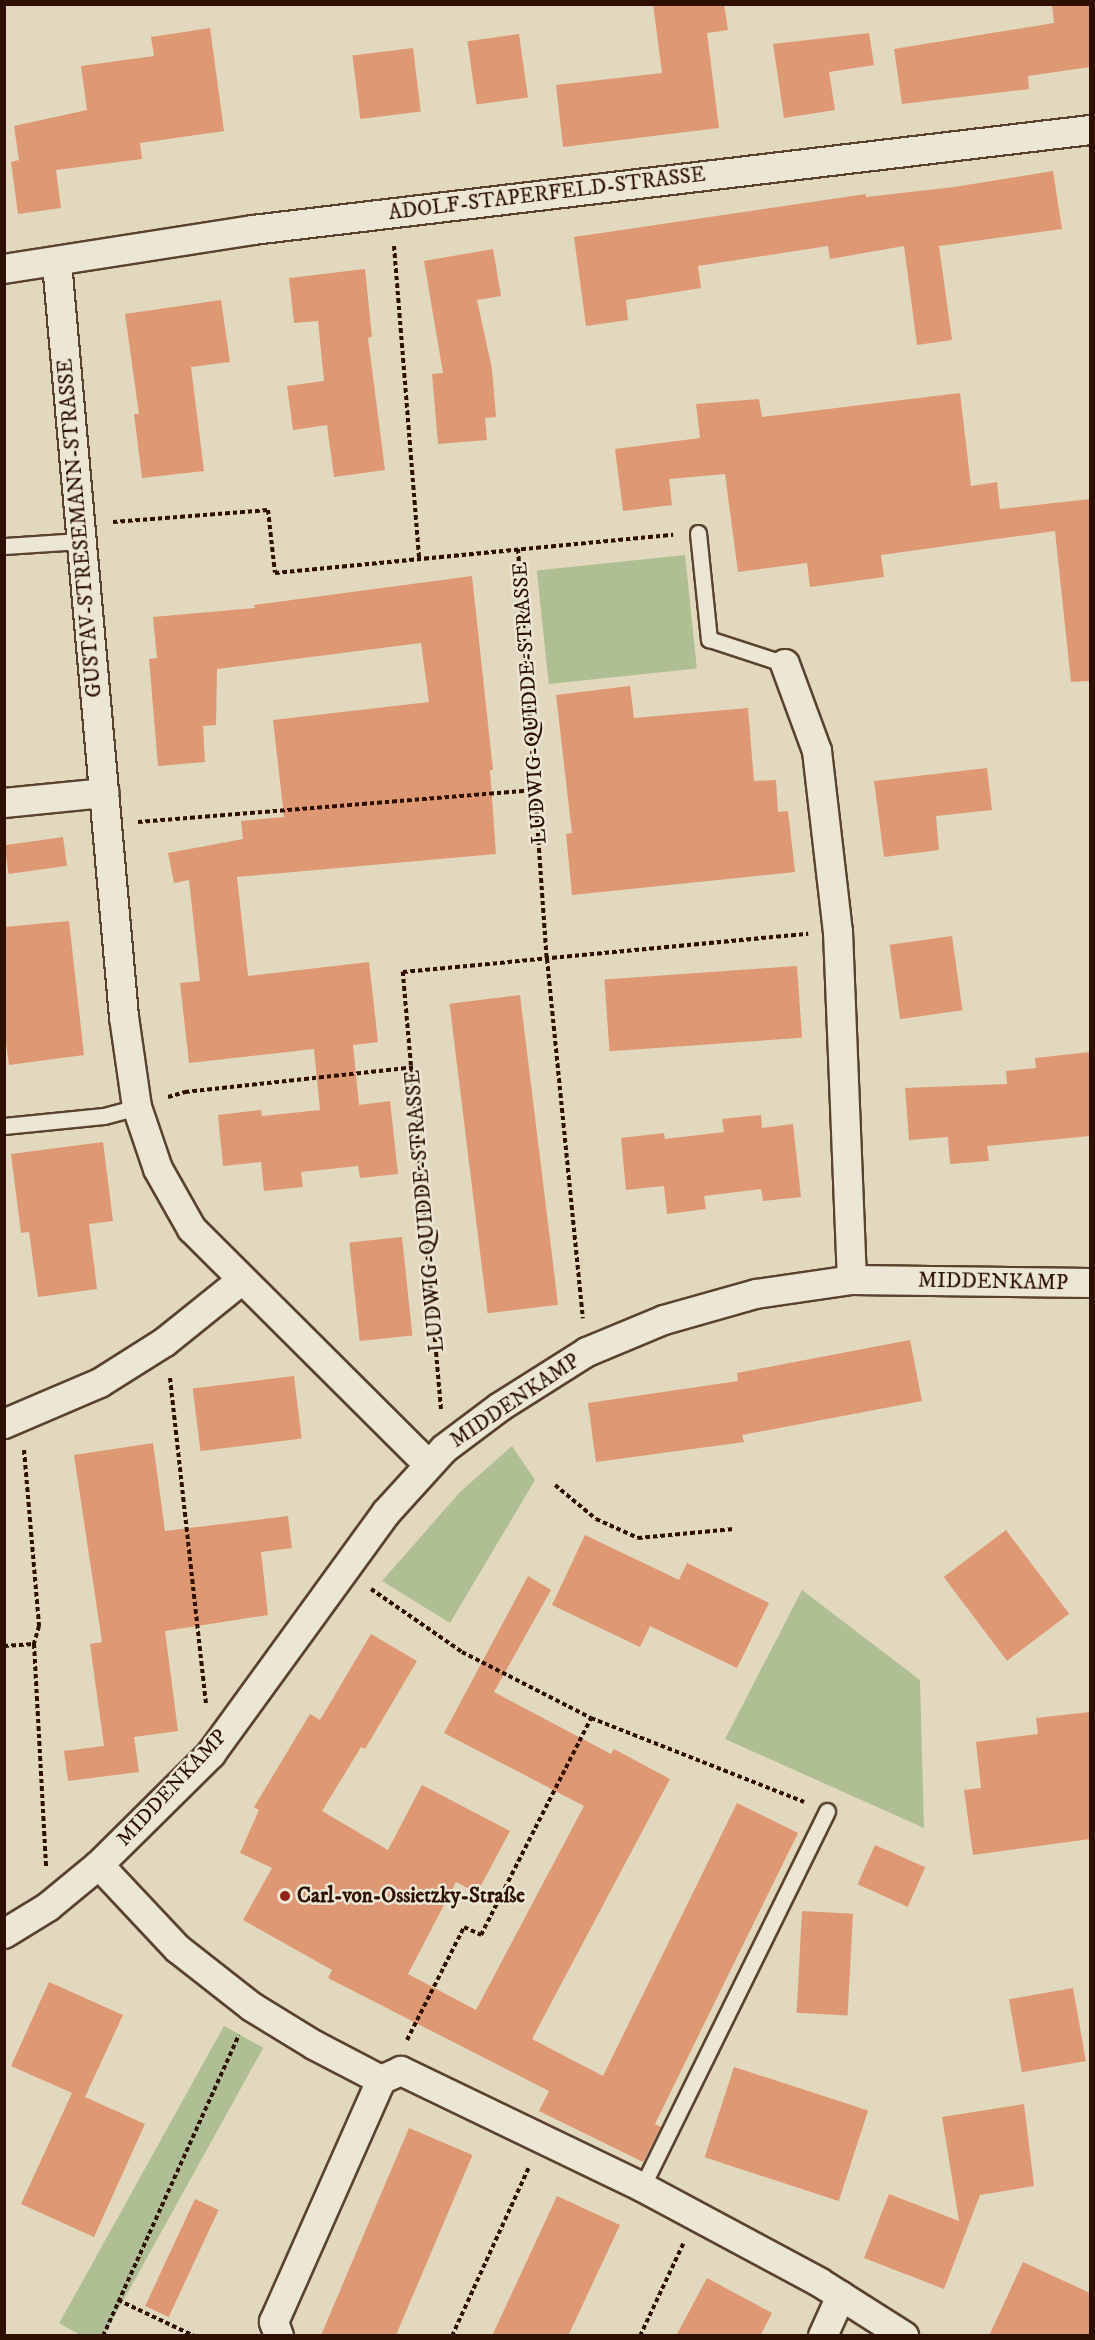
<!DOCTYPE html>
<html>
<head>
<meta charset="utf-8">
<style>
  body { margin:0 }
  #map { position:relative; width:1095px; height:2340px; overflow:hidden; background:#e1d8bd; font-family:"IM FELL DW Pica",serif }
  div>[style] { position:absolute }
  .green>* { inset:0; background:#b0bf93; transform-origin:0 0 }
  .building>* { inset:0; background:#df9874; transform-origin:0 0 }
  .path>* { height:4px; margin-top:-2px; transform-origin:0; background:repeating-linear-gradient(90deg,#2d1000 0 4.5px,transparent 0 7.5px) }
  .roads { filter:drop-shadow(2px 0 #5a422f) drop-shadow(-2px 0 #5a422f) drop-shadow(0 2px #5a422f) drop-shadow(0 -2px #5a422f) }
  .service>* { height:15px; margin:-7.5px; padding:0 7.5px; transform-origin:7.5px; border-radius:7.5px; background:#ece6d4 }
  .minor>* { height:28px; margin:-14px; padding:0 14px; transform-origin:14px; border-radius:14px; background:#ece6d4 }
  .dots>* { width:16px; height:16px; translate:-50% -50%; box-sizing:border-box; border:3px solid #ece6d4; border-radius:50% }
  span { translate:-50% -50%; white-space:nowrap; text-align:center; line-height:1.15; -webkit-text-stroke:5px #ece6d4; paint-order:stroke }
  .street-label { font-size:21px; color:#2d1000 }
  .poi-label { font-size:21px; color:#2d1000; font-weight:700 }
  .left { translate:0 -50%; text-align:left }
  .frame { position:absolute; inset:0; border:6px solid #2d1000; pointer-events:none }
</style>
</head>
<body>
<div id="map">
  <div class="green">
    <i style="left:685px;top:555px;width:114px;height:149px;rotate:84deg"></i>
    <i style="clip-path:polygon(512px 1446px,535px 1480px,450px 1623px,382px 1581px,460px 1492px)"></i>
    <i style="clip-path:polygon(802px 1590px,920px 1680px,924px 1828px,725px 1739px)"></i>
    <i style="left:224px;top:2026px;width:45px;height:340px;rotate:29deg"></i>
  </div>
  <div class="building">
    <i style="clip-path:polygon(653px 4px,724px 4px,728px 30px,707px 33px,719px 128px,563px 147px,556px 85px,662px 73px)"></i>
    <i style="clip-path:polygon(1052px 4px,1090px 4px,1090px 67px,1028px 76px,1029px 89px,902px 104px,894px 49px,1054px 23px)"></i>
    <i style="clip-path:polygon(210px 28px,224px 131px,140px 143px,142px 159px,56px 170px,61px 208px,18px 214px,11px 162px,19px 160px,14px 126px,87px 110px,81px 66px,154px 56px,151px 37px)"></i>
    <i style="clip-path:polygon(869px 33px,874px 65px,829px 72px,835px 110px,784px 118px,773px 44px)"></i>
    <i style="left:519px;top:34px;width:64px;height:52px;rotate:82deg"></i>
    <i style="left:413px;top:48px;width:64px;height:61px;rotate:83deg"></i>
    <i style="clip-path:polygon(1053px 171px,1062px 229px,939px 246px,952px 340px,917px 345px,904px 246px,830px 259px,828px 246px,698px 266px,701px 288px,626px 300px,628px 320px,586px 326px,574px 237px,866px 194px,866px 197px,954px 187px)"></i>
    <i style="clip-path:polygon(493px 249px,501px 296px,477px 300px,492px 369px,496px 417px,485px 418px,487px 440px,438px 444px,432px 374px,443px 373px,424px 261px)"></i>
    <i style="clip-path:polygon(365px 269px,372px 337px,368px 338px,385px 470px,334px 477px,327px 425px,293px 430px,287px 386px,324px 381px,318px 321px,294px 323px,289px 278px)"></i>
    <i style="clip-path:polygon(221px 300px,230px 362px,191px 367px,204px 471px,142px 478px,134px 414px,139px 414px,125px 314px)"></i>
    <i style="clip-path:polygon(960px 393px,971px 486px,997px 482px,1000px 509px,1090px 499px,1090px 681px,1071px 682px,1055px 531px,881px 555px,884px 577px,810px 587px,807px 563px,738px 572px,725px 474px,669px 479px,672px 505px,623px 511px,615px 449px,700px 438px,696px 404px,759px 399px,762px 417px)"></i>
    <i style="clip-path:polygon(472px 576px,493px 770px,490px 770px,496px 854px,237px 877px,248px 976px,369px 962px,378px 1042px,353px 1045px,359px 1105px,390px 1101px,398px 1174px,360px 1178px,358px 1166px,301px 1172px,303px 1187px,264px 1191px,261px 1162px,223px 1166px,218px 1115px,261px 1110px,262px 1116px,320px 1110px,314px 1049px,189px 1063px,180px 983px,200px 981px,189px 880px,174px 883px,168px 853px,243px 839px,241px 821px,284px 817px,273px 720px,429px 702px,421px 643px,217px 669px,216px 725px,203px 726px,205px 762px,158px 766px,149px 659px,157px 658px,153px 617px,255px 608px,254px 605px)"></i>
    <i style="clip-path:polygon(630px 686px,634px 718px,748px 708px,754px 781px,776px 780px,778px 812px,788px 811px,795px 872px,572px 895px,566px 834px,572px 833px,556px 695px)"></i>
    <i style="clip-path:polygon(987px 768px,992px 810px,936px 816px,939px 850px,884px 857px,874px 781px)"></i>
    <i style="left:63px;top:837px;width:29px;height:59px;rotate:82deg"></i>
    <i style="clip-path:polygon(69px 921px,84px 1055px,9px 1065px,4px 1028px,4px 927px)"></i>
    <i style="left:952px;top:936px;width:75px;height:63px;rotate:82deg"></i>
    <i style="left:797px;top:966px;width:72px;height:193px;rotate:86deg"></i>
    <i style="left:520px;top:995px;width:312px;height:71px;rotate:83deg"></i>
    <i style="clip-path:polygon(1090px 1052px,1090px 1136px,987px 1146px,989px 1161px,950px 1164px,948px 1137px,909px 1140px,905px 1088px,1007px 1084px,1006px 1071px,1036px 1068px,1035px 1058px)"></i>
    <i style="clip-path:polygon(761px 1115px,762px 1128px,793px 1124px,801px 1197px,763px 1201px,761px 1189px,704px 1196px,706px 1209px,667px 1214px,664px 1186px,626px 1190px,621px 1138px,664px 1133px,665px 1139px,724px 1132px,722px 1119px)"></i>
    <i style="clip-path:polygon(103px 1142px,113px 1221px,89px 1224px,97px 1289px,38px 1297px,29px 1232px,21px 1233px,11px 1154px)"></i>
    <i style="left:402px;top:1237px;width:99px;height:53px;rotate:84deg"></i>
    <i style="clip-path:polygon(910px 1340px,922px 1401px,742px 1435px,744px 1442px,596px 1462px,588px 1403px,738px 1381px,737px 1373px)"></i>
    <i style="left:294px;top:1376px;width:63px;height:102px;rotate:83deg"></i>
    <i style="clip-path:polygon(153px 1443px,165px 1531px,288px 1516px,292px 1548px,261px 1552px,268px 1615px,165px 1631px,178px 1731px,134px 1737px,139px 1772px,68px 1781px,64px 1751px,104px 1746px,90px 1644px,102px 1642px,74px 1455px)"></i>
    <i style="left:1006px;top:1530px;width:105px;height:78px;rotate:53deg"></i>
    <i style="clip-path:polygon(585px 1535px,679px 1580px,687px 1563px,769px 1603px,737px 1668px,650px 1626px,640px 1647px,552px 1605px)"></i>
    <i style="clip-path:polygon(528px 1576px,551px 1590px,494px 1692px,611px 1754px,614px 1749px,670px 1779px,532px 2039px,603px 2076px,737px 1803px,798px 1833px,655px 2124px,661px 2127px,643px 2162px,539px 2111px,549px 2091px,328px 1978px,332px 1970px,243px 1920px,272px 1868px,240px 1853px,259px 1810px,254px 1807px,310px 1714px,320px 1720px,371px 1634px,417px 1661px,365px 1749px,361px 1747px,322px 1811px,388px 1850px,422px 1785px,510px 1831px,477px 1893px,456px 1882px,408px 1974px,476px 2010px,584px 1806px,444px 1733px)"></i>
    <i style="clip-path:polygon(1090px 1712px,1090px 1839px,973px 1855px,964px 1790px,981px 1788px,976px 1742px,1038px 1734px,1036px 1718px)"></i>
    <i style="left:875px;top:1845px;width:55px;height:43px;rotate:24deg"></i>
    <i style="left:802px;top:1911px;width:51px;height:102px;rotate:3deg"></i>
    <i style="clip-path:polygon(49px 1982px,123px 2015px,85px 2097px,145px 2124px,94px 2237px,21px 2204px,72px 2093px,11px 2066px)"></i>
    <i style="left:1073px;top:1988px;width:74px;height:65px;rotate:80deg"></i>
    <i style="left:734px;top:2067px;width:141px;height:95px;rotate:18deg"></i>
    <i style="clip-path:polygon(1024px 2104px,1034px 2186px,980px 2195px,944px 2289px,864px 2258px,889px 2194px,959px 2221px,942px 2117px)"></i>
    <i style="left:409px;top:2128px;width:69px;height:227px;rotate:23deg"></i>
    <i style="clip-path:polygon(557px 2196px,620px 2225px,568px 2336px,492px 2336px)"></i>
    <i style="left:195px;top:2199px;width:26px;height:118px;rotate:25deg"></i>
    <i style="clip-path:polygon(1023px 2262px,1090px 2293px,1090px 2336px,989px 2336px)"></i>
    <i style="clip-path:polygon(707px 2278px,772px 2313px,760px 2336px,676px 2336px)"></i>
  </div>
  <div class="path">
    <i style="left:394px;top:246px;width:315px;rotate:85.4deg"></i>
    <i style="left:113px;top:522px;width:155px;rotate:-4.4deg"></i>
    <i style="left:268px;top:510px;width:63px;rotate:83.7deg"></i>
    <i style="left:275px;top:573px;width:400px;rotate:-5.5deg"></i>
    <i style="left:518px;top:549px;width:411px;rotate:86deg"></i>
    <i style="left:547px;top:959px;width:361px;rotate:84.3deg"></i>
    <i style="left:138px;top:822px;width:401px;rotate:-4.6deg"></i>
    <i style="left:168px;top:1097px;width:18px;rotate:-16deg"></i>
    <i style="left:185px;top:1092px;width:230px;rotate:-6.2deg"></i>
    <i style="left:170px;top:1378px;width:329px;rotate:83.7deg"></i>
    <i style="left:441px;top:1409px;width:439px;rotate:-95deg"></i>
    <i style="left:403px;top:972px;width:407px;rotate:-5.4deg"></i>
    <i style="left:24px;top:1450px;width:177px;rotate:85.1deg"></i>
    <i style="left:39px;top:1626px;width:19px;rotate:106deg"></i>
    <i style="left:34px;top:1644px;width:223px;rotate:86.9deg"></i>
    <i style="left:555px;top:1485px;width:53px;rotate:39.7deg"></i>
    <i style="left:596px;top:1519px;width:46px;rotate:24.3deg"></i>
    <i style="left:638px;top:1538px;width:96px;rotate:-5.4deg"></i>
    <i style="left:371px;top:1589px;width:111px;rotate:34.7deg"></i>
    <i style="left:462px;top:1652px;width:145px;rotate:27.1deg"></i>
    <i style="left:591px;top:1718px;width:229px;rotate:21.5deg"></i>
    <i style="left:4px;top:1646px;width:30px;rotate:-4deg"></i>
    <i style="left:407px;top:2040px;width:127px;rotate:-63.2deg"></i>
    <i style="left:464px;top:1927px;width:19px;rotate:25deg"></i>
    <i style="left:481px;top:1935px;width:243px;rotate:-63.1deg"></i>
    <i style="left:118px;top:2300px;width:84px;rotate:25.3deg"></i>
    <i style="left:103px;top:2336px;width:330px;rotate:-65.7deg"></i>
    <i style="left:452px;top:2336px;width:186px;rotate:-65.5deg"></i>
    <i style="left:640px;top:2336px;width:102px;rotate:-64.9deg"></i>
  </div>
  <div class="roads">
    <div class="service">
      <i style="left:698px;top:533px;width:107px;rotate:84.1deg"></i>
      <i style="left:709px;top:639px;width:80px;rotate:18.2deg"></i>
      <i style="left:4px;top:546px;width:76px;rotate:-3.8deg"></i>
      <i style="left:4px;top:1126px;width:100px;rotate:-5.7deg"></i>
      <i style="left:104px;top:1116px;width:34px;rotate:-15deg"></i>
      <i style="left:642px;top:2187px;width:419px;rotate:-63.8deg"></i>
    </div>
    <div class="minor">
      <i style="left:57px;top:263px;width:757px;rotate:84.92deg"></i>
      <i style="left:124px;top:1017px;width:91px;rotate:81.8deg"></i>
      <i style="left:137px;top:1107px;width:65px;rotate:71.3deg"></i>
      <i style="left:158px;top:1169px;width:69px;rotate:60.5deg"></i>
      <i style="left:192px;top:1229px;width:334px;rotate:44.9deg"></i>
      <i style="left:4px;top:269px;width:252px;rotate:-8.9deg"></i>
      <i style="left:253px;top:230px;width:843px;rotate:-6.81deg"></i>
      <i style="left:785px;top:664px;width:93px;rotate:69.8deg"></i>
      <i style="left:817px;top:751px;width:182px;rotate:83.4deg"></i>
      <i style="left:838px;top:932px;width:348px;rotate:87.7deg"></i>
      <i style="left:4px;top:803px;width:101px;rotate:-5.7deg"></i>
      <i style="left:4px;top:1424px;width:104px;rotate:-23.1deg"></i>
      <i style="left:100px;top:1383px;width:77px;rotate:-32.2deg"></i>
      <i style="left:165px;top:1342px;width:97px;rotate:-38.8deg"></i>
      <i style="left:99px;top:1865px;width:115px;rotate:46.8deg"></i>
      <i style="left:178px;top:1949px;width:94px;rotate:38.1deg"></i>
      <i style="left:252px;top:2007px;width:73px;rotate:31.5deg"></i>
      <i style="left:314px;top:2045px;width:76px;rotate:27.6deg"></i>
      <i style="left:381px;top:2080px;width:22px;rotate:-24deg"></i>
      <i style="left:401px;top:2071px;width:267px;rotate:25.7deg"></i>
      <i style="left:642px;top:2187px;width:201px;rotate:28.2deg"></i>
      <i style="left:819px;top:2282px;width:101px;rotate:32.4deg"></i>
      <i style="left:4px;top:1934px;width:52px;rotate:-31.5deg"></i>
      <i style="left:48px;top:1907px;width:66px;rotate:-39.5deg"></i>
      <i style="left:99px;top:1865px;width:158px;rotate:-44.7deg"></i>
      <i style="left:211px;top:1754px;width:298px;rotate:-54deg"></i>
      <i style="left:386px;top:1513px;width:86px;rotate:-47.8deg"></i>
      <i style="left:444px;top:1449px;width:70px;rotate:-36.9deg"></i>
      <i style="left:500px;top:1407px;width:103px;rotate:-32.3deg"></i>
      <i style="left:587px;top:1352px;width:83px;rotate:-22.6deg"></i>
      <i style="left:664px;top:1320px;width:96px;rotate:-15.8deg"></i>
      <i style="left:756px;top:1294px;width:97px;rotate:-8.3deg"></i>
      <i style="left:852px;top:1280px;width:238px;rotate:0.7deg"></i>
      <i style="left:279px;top:2336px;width:15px;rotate:-110deg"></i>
      <i style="left:274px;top:2322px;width:265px;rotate:-66.1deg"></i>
      <i style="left:823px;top:2336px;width:44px;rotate:-65.8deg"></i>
    </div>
  </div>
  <div class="dots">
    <i style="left:285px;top:1896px;background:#8f2418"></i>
  </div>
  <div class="street-label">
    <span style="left:547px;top:194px;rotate:-7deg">ADOLF-STAPERFELD-STRASSE</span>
    <span style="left:80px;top:528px;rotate:-95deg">GUSTAV-STRESEMANN-STRASSE</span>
    <span style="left:530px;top:703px;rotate:-94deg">LUDWIG-QUIDDE-STRASSE</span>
    <span style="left:425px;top:1211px;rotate:-95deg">LUDWIG-QUIDDE-STRASSE</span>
    <span style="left:993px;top:1282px;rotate:1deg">MIDDENKAMP</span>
    <span style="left:515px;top:1401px;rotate:-34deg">MIDDENKAMP</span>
    <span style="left:172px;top:1788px;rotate:-47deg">MIDDENKAMP</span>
  </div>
  <div class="poi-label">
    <span class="left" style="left:297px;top:1896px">Carl-von-Ossietzky-Straße</span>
  </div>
  <div class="frame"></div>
</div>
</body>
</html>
